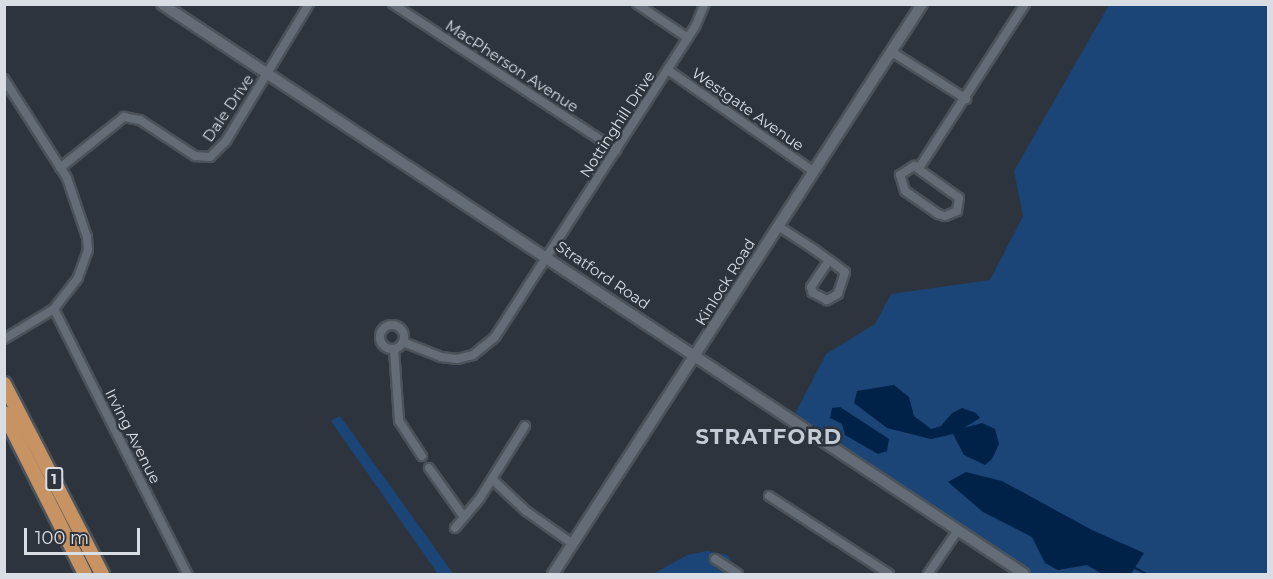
<!DOCTYPE html>
<html>
<head>
<meta charset="utf-8">
<style>
  body { margin:0 }
  #map { position:relative; width:1273px; height:579px; overflow:hidden; background:#2d343d; font-family:Montserrat,sans-serif }
  div>[style] { position:absolute }
  .green>* { inset:0; background:#1a4576 }
  .water>* { inset:0; background:#002148 }
  .stream>* { height:2px; margin:-1px; padding:0 1px; transform-origin:1px; border-radius:1px; background:#002148 }
  .roads { filter:drop-shadow(2px 0 #4c525a) drop-shadow(-2px 0 #4c525a) drop-shadow(0 2px #4c525a) drop-shadow(0 -2px #4c525a) }
  .street>* { height:8px; margin:-4px; padding:0 4px; transform-origin:4px; border-radius:4px; background:#646d77 }
  .street>.ring { margin:-4px; padding:0; box-sizing:content-box; background:none; border:8px solid #646d77; border-radius:50% }
  .secondary>* { height:10px; margin:-5px; padding:0 5px; transform-origin:5px; border-radius:5px; background:#646d77 }
  .highway>* { height:14px; margin:-7px; padding:0 7px; transform-origin:7px; border-radius:7px; background:#c89362 }
  span { translate:-50% -50%; white-space:nowrap; text-align:center; line-height:1.15; -webkit-text-stroke:5px #2d343d; paint-order:stroke }
  .shield-label span { padding:2px 4px; background:#2d343d; border:2px solid; border-radius:4px; -webkit-text-stroke-width:0 }
  .shield-label { font-size:14px; color:#d9dee4; font-weight:700 }
  .street-label { font-size:15px; color:#d9dee4 }
  .district-label { font-size:21px; color:#c2cbd6; font-weight:700; letter-spacing:1.5px }
  .frame { position:absolute; inset:0; border:6px solid #d9dee4; pointer-events:none }
  .scale { position:absolute; left:24px; top:528px; width:116px; height:27px; box-sizing:border-box; border:3px solid #d9dee4; border-top:0; padding-left:8px; font-size:18px; line-height:21px; white-space:nowrap; color:#d9dee4; -webkit-text-stroke:4px #2d343d; paint-order:stroke }
</style>
</head>
<body>
<div id="map">
  <div class="green">
    <i style="clip-path:polygon(1109px 5px,1268px 5px,1268px 574px,1032px 574px,795px 414px,826px 354px,875px 324px,891px 294px,990px 280px,1023px 216px,1014px 171px)"></i>
    <i style="clip-path:polygon(340px 416px,452px 572px,457px 574px,438px 574px,331px 421px)"></i>
    <i style="clip-path:polygon(707px 551px,728px 555px,739px 574px,653px 574px,687px 555px)"></i>
  </div>
  <div class="water">
    <i style="clip-path:polygon(894px 385px,909px 397px,914px 416px,931px 429px,941px 426px,952px 413px,962px 408px,976px 413px,980px 418px,964px 428px,982px 423px,995px 429px,999px 444px,992px 459px,985px 465px,964px 455px,953px 434px,931px 439px,887px 428px,854px 403px,857px 391px)"></i>
    <i style="clip-path:polygon(840px 407px,889px 439px,887px 451px,878px 454px,845px 435px,842px 424px,830px 418px,832px 408px)"></i>
    <i style="clip-path:polygon(966px 472px,1002px 481px,1092px 530px,1144px 553px,1131px 574px,1102px 574px,1087px 565px,1058px 570px,1045px 563px,1032px 537px,983px 512px,948px 482px)"></i>
  </div>
  <div class="stream">
    <i style="left:1135px;top:568px;width:13px;rotate:27deg"></i>
  </div>
  <div class="roads">
    <div class="street">
      <i style="left:393px;top:4px;width:267px;rotate:33.2deg"></i>
      <i style="left:637px;top:4px;width:61px;rotate:33.7deg"></i>
      <i style="left:892px;top:52px;width:88px;rotate:32.4deg"></i>
      <i style="left:668px;top:70px;width:177px;rotate:34.9deg"></i>
      <i style="left:4px;top:79px;width:117px;rotate:57.5deg"></i>
      <i style="left:67px;top:178px;width:62px;rotate:71.3deg"></i>
      <i style="left:87px;top:237px;width:13px;rotate:86deg"></i>
      <i style="left:88px;top:250px;width:30px;rotate:110deg"></i>
      <i style="left:78px;top:278px;width:39px;rotate:128deg"></i>
      <i style="left:54px;top:309px;width:58px;rotate:149deg"></i>
      <i style="left:914px;top:166px;width:55px;rotate:35.4deg"></i>
      <i style="left:959px;top:198px;width:13px;rotate:99deg"></i>
      <i style="left:957px;top:211px;width:13px;rotate:157deg"></i>
      <i style="left:945px;top:216px;width:7px;rotate:-164deg"></i>
      <i style="left:938px;top:214px;width:40px;rotate:-145.1deg"></i>
      <i style="left:905px;top:191px;width:17px;rotate:-107deg"></i>
      <i style="left:900px;top:175px;width:17px;rotate:-33deg"></i>
      <i style="left:60px;top:168px;width:82px;rotate:-38.6deg"></i>
      <i style="left:124px;top:117px;width:16px;rotate:11deg"></i>
      <i style="left:140px;top:120px;width:66px;rotate:33.2deg"></i>
      <i style="left:195px;top:156px;width:15px;rotate:4deg"></i>
      <i style="left:210px;top:157px;width:23px;rotate:-45deg"></i>
      <i style="left:226px;top:141px;width:160px;rotate:-58.8deg"></i>
      <i style="left:919px;top:168px;width:195px;rotate:-57.1deg"></i>
      <i style="left:778px;top:226px;width:44px;rotate:33deg"></i>
      <i style="left:815px;top:250px;width:17px;rotate:36deg"></i>
      <i style="left:829px;top:260px;width:20px;rotate:37deg"></i>
      <i style="left:845px;top:272px;width:23px;rotate:108deg"></i>
      <i style="left:838px;top:294px;width:13px;rotate:151deg"></i>
      <i style="left:827px;top:300px;width:16px;rotate:-153deg"></i>
      <i style="left:813px;top:293px;width:6px;rotate:-108deg"></i>
      <i style="left:811px;top:287px;width:32px;rotate:-56deg"></i>
      <i style="left:54px;top:309px;width:297px;rotate:63.3deg"></i>
      <i class="ring" style="left:380px;top:325px;width:16px;height:16px"></i>
      <i style="left:403px;top:342px;width:41px;rotate:21.5deg"></i>
      <i style="left:441px;top:357px;width:16px;rotate:7deg"></i>
      <i style="left:457px;top:359px;width:16px;rotate:-14deg"></i>
      <i style="left:473px;top:355px;width:28px;rotate:-39deg"></i>
      <i style="left:495px;top:337px;width:369px;rotate:-57.2deg"></i>
      <i style="left:695px;top:27px;width:25px;rotate:-67deg"></i>
      <i style="left:394px;top:349px;width:72px;rotate:86deg"></i>
      <i style="left:399px;top:421px;width:42px;rotate:56.7deg"></i>
      <i style="left:429px;top:468px;width:60px;rotate:54.5deg"></i>
      <i style="left:492px;top:479px;width:47px;rotate:43.3deg"></i>
      <i style="left:526px;top:511px;width:57px;rotate:35.1deg"></i>
      <i style="left:769px;top:496px;width:143px;rotate:33deg"></i>
      <i style="left:455px;top:528px;width:39px;rotate:-50deg"></i>
      <i style="left:480px;top:498px;width:85px;rotate:-58deg"></i>
      <i style="left:715px;top:559px;width:27px;rotate:33deg"></i>
      <i style="left:928px;top:574px;width:53px;rotate:-55.7deg"></i>
    </div>
    <div class="secondary">
      <i style="left:162px;top:4px;width:1033px;rotate:33.47deg"></i>
      <i style="left:553px;top:574px;width:679px;rotate:-57.08deg"></i>
    </div>
    <div class="highway">
      <i style="left:4px;top:384px;width:214px;rotate:62.7deg"></i>
      <i style="left:4px;top:413px;width:180px;rotate:63.3deg"></i>
    </div>
  </div>
  <div class="shield-label">
    <span style="left:54px;top:479px">1</span>
  </div>
  <div class="street-label">
    <span style="left:512px;top:66px;rotate:33deg">MacPherson Avenue</span>
    <span style="left:228px;top:108px;rotate:-56deg">Dale Drive</span>
    <span style="left:748px;top:109px;rotate:35deg">Westgate Avenue</span>
    <span style="left:617px;top:124px;rotate:-57deg">Nottinghill Drive</span>
    <span style="left:603px;top:275px;rotate:34deg">Stratford Road</span>
    <span style="left:725px;top:282px;rotate:-58deg">Kinlock Road</span>
    <span style="left:133px;top:436px;rotate:63deg">Irving Avenue</span>
  </div>
  <div class="district-label">
    <span style="left:769px;top:437px">STRATFORD</span>
  </div>
  <div class="frame"></div>
  <div class="scale">100 m</div>
</div>
</body>
</html>
